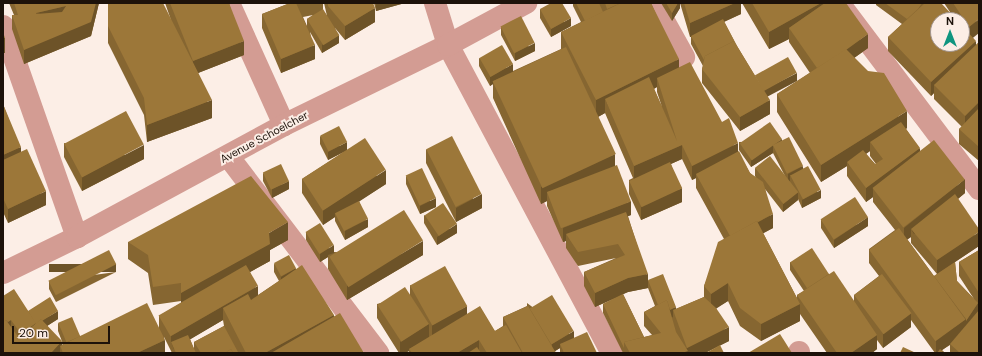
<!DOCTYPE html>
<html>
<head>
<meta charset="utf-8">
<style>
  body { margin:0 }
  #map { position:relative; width:982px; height:356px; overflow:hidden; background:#fceee6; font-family:"DM Sans",sans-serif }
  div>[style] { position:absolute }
  .minor>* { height:22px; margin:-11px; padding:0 11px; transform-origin:11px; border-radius:11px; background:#d39c93 }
  .wall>* { inset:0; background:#866631 }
  .shaded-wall>* { inset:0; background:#6d5328; transform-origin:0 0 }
  .building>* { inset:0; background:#9c7739; transform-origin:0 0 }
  span { translate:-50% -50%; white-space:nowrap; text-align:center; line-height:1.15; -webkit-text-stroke:4px #fceee6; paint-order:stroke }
  .street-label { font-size:11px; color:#1d120a }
  .frame { position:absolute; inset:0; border:4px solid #1d120a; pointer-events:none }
  .north { position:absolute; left:930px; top:12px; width:40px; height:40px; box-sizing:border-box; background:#fceee6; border:1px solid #a3968e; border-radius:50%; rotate:0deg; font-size:11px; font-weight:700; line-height:16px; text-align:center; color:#1d120a }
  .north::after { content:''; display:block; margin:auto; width:14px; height:18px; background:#10957f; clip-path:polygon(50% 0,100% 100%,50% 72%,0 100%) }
  .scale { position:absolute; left:12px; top:326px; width:98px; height:18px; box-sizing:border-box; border:2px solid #1d120a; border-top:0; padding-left:5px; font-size:12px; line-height:14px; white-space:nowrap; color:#1d120a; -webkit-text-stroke:3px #fceee6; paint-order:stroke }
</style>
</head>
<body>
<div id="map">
  <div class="minor">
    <i style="left:229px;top:3px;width:134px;rotate:65.7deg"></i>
    <i style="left:435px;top:3px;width:44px;rotate:72.8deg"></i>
    <i style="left:448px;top:45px;width:349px;rotate:62deg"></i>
    <i style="left:654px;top:3px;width:62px;rotate:60.9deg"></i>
    <i style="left:839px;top:3px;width:233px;rotate:53deg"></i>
    <i style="left:3px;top:26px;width:224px;rotate:70.7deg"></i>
    <i style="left:228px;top:156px;width:248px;rotate:52.7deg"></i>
    <i style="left:3px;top:273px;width:82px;rotate:-25.9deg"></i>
    <i style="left:77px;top:237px;width:235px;rotate:-28.4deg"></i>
    <i style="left:284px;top:125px;width:182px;rotate:-26deg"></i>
    <i style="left:448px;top:45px;width:89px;rotate:-28.3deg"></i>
    <i style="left:799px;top:352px;width:1px;rotate:90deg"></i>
  </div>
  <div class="wall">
    <i style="clip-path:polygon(9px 3px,99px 3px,91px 36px,24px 64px,12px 29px,12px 15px,14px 15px)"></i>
    <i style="clip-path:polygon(108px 3px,171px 20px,165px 3px,229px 3px,244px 55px,198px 73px,212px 118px,147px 142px,144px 115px,108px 43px)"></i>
    <i style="clip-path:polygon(evenodd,290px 3px,323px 3px,323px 10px,327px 16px,324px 3px,373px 3px,375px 22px,345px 40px,335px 28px,339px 43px,322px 53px,310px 32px,315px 59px,281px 73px,262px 28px,262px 14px,290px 3px,313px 15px,307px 19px,307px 26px,303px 17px,313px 15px)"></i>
    <i style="clip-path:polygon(374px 3px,405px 3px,376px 11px)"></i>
    <i style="clip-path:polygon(evenodd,573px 3px,599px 3px,601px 8px,599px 3px,651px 3px,679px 67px,738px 152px,750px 173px,756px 178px,755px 176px,755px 168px,785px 176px,773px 153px,751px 167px,739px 150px,739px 142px,782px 141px,803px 168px,821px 198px,802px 208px,798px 199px,798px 200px,783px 212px,765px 189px,773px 228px,763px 233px,797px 298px,797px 295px,804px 291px,790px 270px,790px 262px,829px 274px,854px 302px,854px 295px,879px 276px,869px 263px,869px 249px,895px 230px,873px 202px,873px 197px,866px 202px,847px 176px,847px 166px,821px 182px,777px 112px,777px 94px,810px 73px,789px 42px,789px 39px,769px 49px,742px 3px,825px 3px,868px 48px,854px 58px,907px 128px,906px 129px,920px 151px,965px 193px,958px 199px,979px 246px,955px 262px,957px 281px,974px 299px,959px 276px,959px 262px,979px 250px,979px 307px,978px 305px,979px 353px,950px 353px,950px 345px,942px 350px,945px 353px,935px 353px,911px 320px,911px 327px,883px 348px,877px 340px,877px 349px,872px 353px,827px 353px,800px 314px,800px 321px,761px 341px,740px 326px,728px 301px,716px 308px,729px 341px,705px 353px,623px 353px,603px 313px,603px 304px,618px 297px,595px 307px,584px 286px,584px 272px,616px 258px,578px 266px,566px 248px,566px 241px,563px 242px,547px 206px,547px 201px,541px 204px,493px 98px,493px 84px,490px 86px,479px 66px,479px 58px,513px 71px,561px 49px,561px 32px,581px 22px,573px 6px,573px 3px,657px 87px,657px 92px,662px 107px,654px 89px,657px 87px,573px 3px,605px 113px,633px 178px,629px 180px,629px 194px,641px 220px,682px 202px,671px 164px,682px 159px,692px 180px,696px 178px,696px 188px,724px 239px,704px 286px,704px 297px,676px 309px,648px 280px,628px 216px,631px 215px,598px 117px,605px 113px,573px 3px,870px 151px,870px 156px,876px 164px,875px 164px,866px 154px,870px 151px,573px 3px,911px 237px,911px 243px,937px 274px,934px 276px,907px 239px,911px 237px,573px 3px,648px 288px,655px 306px,644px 312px,644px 326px,652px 335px,644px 337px,623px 294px,628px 292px,648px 288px)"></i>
    <i style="clip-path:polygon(661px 3px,680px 3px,680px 8px,672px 21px)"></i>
    <i style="clip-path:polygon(680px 3px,741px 3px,741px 14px,724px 22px,737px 46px,767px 96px,770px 114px,740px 131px,702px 83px,702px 69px,703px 66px,691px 44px,691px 37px,690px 37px)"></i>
    <i style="clip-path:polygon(evenodd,876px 3px,924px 3px,952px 15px,944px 3px,979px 3px,973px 38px,976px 45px,979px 42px,979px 161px,959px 144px,959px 129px,962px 127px,934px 99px,934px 93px,931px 96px,888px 51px,888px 37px,902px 24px,876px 5px,876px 3px,938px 20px,962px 20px,962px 44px,938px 20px)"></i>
    <i style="clip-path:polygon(540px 9px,571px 26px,551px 37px,540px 18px)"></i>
    <i style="clip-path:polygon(501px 27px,535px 51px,515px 61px,501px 35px)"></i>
    <i style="clip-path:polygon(3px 104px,21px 152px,46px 205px,8px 223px,3px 212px)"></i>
    <i style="clip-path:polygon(320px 136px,347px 150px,386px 184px,359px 201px,368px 227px,345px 240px,335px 221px,335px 217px,323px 225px,302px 193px,302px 179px,344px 152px,328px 160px,320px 144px)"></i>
    <i style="clip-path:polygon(64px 143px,144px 159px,82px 191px,64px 157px)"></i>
    <i style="clip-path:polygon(426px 149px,482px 208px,456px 222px,426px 163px)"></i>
    <i style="clip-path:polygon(263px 173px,289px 189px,272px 198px,263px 181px)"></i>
    <i style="clip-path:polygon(406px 176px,436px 207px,420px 214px,406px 184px)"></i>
    <i style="clip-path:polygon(424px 215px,457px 233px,437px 245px,424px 223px)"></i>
    <i style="clip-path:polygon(821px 220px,868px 226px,834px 248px,821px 228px)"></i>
    <i style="clip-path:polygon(306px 232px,334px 252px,423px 255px,347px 300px,328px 269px,328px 257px,320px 262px,306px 240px)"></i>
    <i style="clip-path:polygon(evenodd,288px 240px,270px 250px,270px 261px,250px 272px,258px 295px,279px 281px,274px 272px,274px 264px,296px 269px,334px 316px,364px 353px,172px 353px,164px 337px,165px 353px,3px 353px,3px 296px,28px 311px,58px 319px,47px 326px,62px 345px,63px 344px,58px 331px,58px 323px,80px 336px,159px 328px,159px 316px,181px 303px,181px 301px,153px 305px,148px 273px,128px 259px,128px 242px,288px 240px,223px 320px,224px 326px,194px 342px,194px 349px,190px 339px,223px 320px)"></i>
    <i style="clip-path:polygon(116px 272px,56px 302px,49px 289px,49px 281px)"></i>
    <i style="clip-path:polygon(410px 285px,467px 314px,495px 331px,503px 326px,503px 317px,527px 306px,527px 303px,574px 338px,597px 353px,560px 353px,560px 348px,555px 351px,556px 353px,409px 353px,409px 351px,405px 353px,399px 353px,377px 318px,377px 304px,410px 295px)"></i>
  </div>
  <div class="shaded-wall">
    <i style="clip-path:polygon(96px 3px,99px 3px,91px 36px,24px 64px,24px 50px)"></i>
    <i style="clip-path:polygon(376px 3px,405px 3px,376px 11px)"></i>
    <i style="clip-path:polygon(678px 3px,680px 3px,680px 8px,672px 21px,672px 13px)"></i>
    <i style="clip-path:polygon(735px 3px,741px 3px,741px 14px,690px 37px,690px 23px)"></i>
    <i style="clip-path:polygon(821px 3px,825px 3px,789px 28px,789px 39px,769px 49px,769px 32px)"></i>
    <i style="clip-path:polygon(66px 6px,66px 20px,36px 13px)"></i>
    <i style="clip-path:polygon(375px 8px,375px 22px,345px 40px,345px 26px)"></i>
    <i style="clip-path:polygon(571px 18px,571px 26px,551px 37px,551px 29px)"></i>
    <i style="clip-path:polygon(979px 19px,979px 33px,969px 41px,969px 27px)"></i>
    <i style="clip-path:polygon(868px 34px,868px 48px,818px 84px,818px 69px)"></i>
    <i style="clip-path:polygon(339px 35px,339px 43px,322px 53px,322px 45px)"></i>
    <i style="left:3px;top:38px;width:2px;height:15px"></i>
    <i style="clip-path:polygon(244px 41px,244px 55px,193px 75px,193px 61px)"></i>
    <i style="clip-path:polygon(976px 41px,976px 55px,934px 85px,934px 93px,931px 96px,931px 82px)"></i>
    <i style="clip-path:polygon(535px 43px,535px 51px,515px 61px,515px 53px)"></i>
    <i style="clip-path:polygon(315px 45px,315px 59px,281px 73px,281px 59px)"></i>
    <i style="clip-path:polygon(679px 59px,679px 76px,657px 78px,657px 87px,610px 110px,605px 99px,605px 113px,596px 118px,596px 100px)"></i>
    <i style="clip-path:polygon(513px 64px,513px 73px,493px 81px,493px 84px,490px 86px,490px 77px)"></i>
    <i style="clip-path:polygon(797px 73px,797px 81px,761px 100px,761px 91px)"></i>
    <i style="clip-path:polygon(212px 100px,212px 118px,147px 142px,147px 125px)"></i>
    <i style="clip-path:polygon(770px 100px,770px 114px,740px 131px,740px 117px)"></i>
    <i style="clip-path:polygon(979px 102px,979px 116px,965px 130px,965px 116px)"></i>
    <i style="clip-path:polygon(907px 111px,907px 128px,875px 148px,870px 142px,870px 151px,849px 165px,847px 162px,847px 166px,821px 182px,821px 165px)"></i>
    <i style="clip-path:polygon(782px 139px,782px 147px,773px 145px,773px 153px,751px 167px,751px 159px)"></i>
    <i style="clip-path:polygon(347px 142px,347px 150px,328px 160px,328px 152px)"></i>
    <i style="clip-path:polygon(738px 143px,738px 157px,696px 174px,696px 178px,692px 180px,692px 166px)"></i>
    <i style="clip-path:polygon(144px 145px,144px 159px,82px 191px,82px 177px)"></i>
    <i style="clip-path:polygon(682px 145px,682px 159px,634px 180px,634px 166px)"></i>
    <i style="clip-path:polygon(21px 147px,21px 165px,3px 172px,3px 155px)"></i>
    <i style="clip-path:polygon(920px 148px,920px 162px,873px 188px,873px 197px,866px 202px,866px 188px)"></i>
    <i style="clip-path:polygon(615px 154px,615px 171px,547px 192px,547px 201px,541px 204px,541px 187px)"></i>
    <i style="clip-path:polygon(803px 166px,803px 174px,790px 175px,790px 181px,788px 182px,788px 174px)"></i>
    <i style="clip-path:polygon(386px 170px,386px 184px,337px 216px,335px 213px,335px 217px,323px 225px,323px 210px)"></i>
    <i style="clip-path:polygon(965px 179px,965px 193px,914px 234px,911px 229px,911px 237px,904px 242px,904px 228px)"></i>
    <i style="clip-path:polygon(289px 181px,289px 189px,272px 198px,272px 189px)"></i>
    <i style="clip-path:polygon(682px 188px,682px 202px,641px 220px,641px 206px)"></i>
    <i style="clip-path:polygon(821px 190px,821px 198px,802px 208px,802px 200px)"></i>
    <i style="clip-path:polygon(46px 191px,46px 205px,8px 223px,8px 209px)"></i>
    <i style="clip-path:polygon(798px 192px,798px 200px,783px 212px,783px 204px)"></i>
    <i style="clip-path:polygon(482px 194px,482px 208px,456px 222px,456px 208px)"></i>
    <i style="clip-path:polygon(436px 198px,436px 207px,420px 214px,420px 206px)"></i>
    <i style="clip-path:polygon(631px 201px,631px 215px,570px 239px,566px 234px,566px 241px,563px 242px,563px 228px)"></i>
    <i style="clip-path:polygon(773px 214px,773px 228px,731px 251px,731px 237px)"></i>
    <i style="clip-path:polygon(868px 217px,868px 226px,834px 248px,834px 240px)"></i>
    <i style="clip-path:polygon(368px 219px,368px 227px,345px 240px,345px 231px)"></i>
    <i style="clip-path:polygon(288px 222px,288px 240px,270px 250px,270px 261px,181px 310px,181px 293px,269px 233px)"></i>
    <i style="clip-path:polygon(457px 224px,457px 233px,437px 245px,437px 237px)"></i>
    <i style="clip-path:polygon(979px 232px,979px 246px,937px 274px,937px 260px)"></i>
    <i style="clip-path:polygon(423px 241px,423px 255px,347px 300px,347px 286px)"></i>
    <i style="clip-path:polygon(334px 245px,334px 253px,328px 255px,328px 257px,320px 262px,320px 254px)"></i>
    <i style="left:116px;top:264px;width:8px;height:67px;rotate:90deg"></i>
    <i style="clip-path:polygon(296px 268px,296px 276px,281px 285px,281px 277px)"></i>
    <i style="clip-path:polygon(648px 274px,648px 288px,628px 292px,595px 307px,595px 293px,628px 278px)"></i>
    <i style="clip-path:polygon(728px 283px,728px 301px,711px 312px,711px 294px)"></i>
    <i style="clip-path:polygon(258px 286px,258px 300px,223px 308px,223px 320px,174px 349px,171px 342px,171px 350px,171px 336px)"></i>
    <i style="clip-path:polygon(978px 303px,978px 312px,966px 329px,966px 321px)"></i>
    <i style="clip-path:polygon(800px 304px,800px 321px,761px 341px,761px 324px)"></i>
    <i style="clip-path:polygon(467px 306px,467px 320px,432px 339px,432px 325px)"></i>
    <i style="clip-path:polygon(676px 307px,676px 315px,673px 310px,673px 317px,668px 319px,668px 310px)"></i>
    <i style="clip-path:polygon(58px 311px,58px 319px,36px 333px,36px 324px)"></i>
    <i style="clip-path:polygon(911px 313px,911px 327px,883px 348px,883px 334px)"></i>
    <i style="clip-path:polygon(334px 315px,334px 332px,296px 353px,265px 353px)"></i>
    <i style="clip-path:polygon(966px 319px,966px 333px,938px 353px,936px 353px,936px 340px)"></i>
    <i style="clip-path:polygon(11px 320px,11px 334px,3px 325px)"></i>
    <i style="clip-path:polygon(36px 323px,21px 348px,21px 334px)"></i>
    <i style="clip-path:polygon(429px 324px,429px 339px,409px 349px,409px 351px,405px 353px,400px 353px,400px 342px)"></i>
    <i style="clip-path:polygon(729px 327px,729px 341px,705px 353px,682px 353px,687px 348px)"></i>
    <i style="clip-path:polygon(574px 331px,574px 340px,560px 344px,560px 348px,552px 353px,552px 344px)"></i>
    <i style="clip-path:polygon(877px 335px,877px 349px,872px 353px,851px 353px)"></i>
    <i style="clip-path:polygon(165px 340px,165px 353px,137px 353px)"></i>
    <i style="clip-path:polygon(479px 340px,479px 353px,457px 353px)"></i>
    <i style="clip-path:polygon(62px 341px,62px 350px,60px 346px,60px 353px,51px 353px)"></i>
  </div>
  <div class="building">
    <i style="clip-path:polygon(evenodd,14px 3px,96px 3px,91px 22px,24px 50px,12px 15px,18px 15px,14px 3px,66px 6px,62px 12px,36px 14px,36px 13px,66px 6px)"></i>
    <i style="clip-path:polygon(108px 3px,163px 3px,212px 100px,147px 125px,144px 98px,108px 26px)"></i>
    <i style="clip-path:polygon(170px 3px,229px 3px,244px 41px,193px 61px)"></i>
    <i style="clip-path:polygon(290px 3px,296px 3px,315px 45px,281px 59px,262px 14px)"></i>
    <i style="clip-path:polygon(328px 3px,373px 3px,375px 8px,345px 26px,328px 6px)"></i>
    <i style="clip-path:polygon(551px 3px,562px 3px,571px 18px,551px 29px,540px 9px)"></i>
    <i style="clip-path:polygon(576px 3px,599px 3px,603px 12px,585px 21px)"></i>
    <i style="clip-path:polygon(605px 3px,621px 3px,607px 9px)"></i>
    <i style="clip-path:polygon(621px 3px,651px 3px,679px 59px,596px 100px,561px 32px)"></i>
    <i style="clip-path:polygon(666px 3px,678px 3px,672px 13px)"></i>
    <i style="clip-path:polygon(684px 3px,735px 3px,690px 23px)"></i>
    <i style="clip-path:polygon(752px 3px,821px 3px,769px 32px)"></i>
    <i style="clip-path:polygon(825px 3px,846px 3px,868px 34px,846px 50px,817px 68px,789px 28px)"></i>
    <i style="clip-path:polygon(885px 3px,922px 3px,918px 9px,907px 19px)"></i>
    <i style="clip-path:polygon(925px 3px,941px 3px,957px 20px,938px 20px,938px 44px,962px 44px,962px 26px,976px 41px,931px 82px,888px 37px)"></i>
    <i style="clip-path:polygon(953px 3px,979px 3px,979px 19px,969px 27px)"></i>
    <i style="left:323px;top:9px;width:31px;height:19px;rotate:58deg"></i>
    <i style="left:521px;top:16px;width:30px;height:23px;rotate:63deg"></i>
    <i style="clip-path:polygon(723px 19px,737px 46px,734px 41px,705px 56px,704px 60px,691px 36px)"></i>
    <i style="clip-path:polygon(3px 32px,5px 38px,3px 38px)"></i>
    <i style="clip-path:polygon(734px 41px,770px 100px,740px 117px,702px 69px,705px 56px)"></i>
    <i style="clip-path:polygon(979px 42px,979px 102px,965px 116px,934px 85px)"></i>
    <i style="left:502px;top:45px;width:22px;height:26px;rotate:60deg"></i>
    <i style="left:566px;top:47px;width:118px;height:81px;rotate:65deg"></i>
    <i style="clip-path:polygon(846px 49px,868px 71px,884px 73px,907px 111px,821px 165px,777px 94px)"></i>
    <i style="left:788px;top:57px;width:18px;height:38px;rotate:61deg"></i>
    <i style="clip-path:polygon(690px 62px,722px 122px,729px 118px,738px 143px,692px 166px,682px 145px,634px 166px,605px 99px,649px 77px,677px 141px,657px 78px)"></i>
    <i style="clip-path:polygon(3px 104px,21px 147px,3px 155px)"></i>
    <i style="clip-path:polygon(979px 108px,979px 147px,959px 129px)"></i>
    <i style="left:126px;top:111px;width:38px;height:70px;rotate:62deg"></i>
    <i style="left:770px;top:122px;width:21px;height:37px;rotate:55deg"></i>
    <i style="clip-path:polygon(901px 122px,920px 148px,866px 188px,847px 162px,863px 150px,875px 164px,883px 159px,870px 142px)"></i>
    <i style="left:339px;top:126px;width:18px;height:21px;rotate:63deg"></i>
    <i style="left:452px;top:136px;width:65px;height:29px;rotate:63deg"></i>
    <i style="left:789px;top:137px;width:32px;height:18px;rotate:64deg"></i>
    <i style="left:365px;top:138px;width:38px;height:75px;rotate:57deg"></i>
    <i style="left:934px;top:140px;width:50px;height:78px;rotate:52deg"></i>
    <i style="clip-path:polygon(27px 149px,46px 191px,8px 209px,3px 198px,3px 160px)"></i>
    <i style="clip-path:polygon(739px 151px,750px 173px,763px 182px,773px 214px,758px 222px,757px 221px,730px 236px,696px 174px)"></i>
    <i style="left:770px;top:156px;width:46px;height:19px;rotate:52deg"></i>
    <i style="left:670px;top:162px;width:29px;height:45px;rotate:65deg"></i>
    <i style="left:281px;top:164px;width:19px;height:20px;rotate:65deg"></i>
    <i style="left:617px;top:165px;width:39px;height:75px;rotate:69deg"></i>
    <i style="left:808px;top:166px;width:27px;height:20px;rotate:62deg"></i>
    <i style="left:422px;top:168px;width:33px;height:18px;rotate:65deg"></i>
    <i style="clip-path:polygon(251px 176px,288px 222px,269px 233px,270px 244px,181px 293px,181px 283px,153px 287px,148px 255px,128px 242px)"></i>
    <i style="clip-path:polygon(955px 194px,979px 229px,979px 232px,937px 260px,911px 229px)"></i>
    <i style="left:855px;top:197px;width:24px;height:41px;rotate:57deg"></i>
    <i style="left:359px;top:201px;width:20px;height:27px;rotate:63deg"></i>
    <i style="left:443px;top:203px;width:25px;height:22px;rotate:56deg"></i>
    <i style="left:404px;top:210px;width:36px;height:88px;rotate:58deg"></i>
    <i style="clip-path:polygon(626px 212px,648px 274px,628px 278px,595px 293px,584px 272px,625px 255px,618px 244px,578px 252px,566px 234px)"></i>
    <i style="clip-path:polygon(757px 221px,800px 304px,761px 324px,740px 308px,728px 283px,711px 294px,704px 286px,718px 242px)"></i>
    <i style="left:320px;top:223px;width:26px;height:17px;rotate:58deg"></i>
    <i style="left:899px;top:228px;width:113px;height:37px;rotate:54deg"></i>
    <i style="left:812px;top:248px;width:31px;height:26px;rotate:57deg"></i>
    <i style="left:109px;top:250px;width:16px;height:68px;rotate:63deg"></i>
    <i style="clip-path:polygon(979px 250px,979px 293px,959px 262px)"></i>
    <i style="left:289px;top:255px;width:15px;height:17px;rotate:62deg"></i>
    <i style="clip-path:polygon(955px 262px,957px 281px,978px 303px,966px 321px,966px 319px,934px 276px)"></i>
    <i style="left:246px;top:265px;width:24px;height:101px;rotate:60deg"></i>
    <i style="clip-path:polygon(302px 265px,334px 315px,265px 353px,246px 353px,223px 308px,248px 294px,251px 300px)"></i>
    <i style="left:445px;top:266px;width:46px;height:40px;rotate:61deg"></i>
    <i style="clip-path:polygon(834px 271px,877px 335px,851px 353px,837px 353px,797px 295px)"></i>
    <i style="clip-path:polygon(663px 274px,676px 307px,670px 310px,667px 300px,658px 305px,648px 280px)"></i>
    <i style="left:882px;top:274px;width:49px;height:35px;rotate:53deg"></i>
    <i style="left:405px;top:287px;width:44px;height:33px;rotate:57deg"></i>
    <i style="clip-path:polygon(14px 289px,36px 323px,21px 334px,11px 320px,8px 322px,6px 320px,3px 322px,3px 296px)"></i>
    <i style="clip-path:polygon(623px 294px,644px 337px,624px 342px,624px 348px,603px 304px)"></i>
    <i style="left:552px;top:295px;width:42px;height:26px;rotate:59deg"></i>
    <i style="clip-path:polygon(50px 297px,58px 311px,42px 321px,41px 319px,36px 324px,28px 311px)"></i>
    <i style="clip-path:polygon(704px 297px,716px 308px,729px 327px,687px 348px,673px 310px)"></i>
    <i style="clip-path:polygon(667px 300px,676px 332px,688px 351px,682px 353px,630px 353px,624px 342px,661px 333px,644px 312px)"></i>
    <i style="clip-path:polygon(147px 303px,165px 340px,137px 353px,63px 353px,60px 346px)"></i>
    <i style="clip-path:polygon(480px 306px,495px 331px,506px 325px,522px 353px,487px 353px,479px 340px,457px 353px,412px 353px,409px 349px)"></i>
    <i style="clip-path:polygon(528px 306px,556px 353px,523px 353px,503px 317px)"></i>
    <i style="clip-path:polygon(979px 310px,979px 353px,960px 353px,950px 344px)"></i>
    <i style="clip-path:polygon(340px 313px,364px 353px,271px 353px)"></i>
    <i style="left:72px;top:317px;width:21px;height:15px;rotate:67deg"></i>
    <i style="clip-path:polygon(41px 319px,62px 341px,51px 353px,3px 353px,3px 322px,6px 320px,19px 338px)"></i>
    <i style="clip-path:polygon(224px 326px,238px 352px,236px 353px,233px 353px,231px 349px,225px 353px,201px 353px,194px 342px)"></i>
    <i style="clip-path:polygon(587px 332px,597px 353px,564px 353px,560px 344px)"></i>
    <i style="clip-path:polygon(780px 334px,792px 353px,748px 353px)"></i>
    <i style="clip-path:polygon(188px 335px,196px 353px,176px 353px,171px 342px)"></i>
    <i style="clip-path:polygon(720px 345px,724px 353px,706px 353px)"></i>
    <i style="clip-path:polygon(477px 347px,481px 353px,468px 353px)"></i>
    <i style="clip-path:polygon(903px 347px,916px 353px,900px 353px)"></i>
    <i style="clip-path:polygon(231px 349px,233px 353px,225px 353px)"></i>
    <i style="clip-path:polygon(940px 349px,945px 353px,937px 353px)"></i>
  </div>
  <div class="street-label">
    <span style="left:264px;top:137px;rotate:-28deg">Avenue Schoelcher</span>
  </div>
  <div class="frame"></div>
  <div class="north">N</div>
  <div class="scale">20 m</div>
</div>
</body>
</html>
